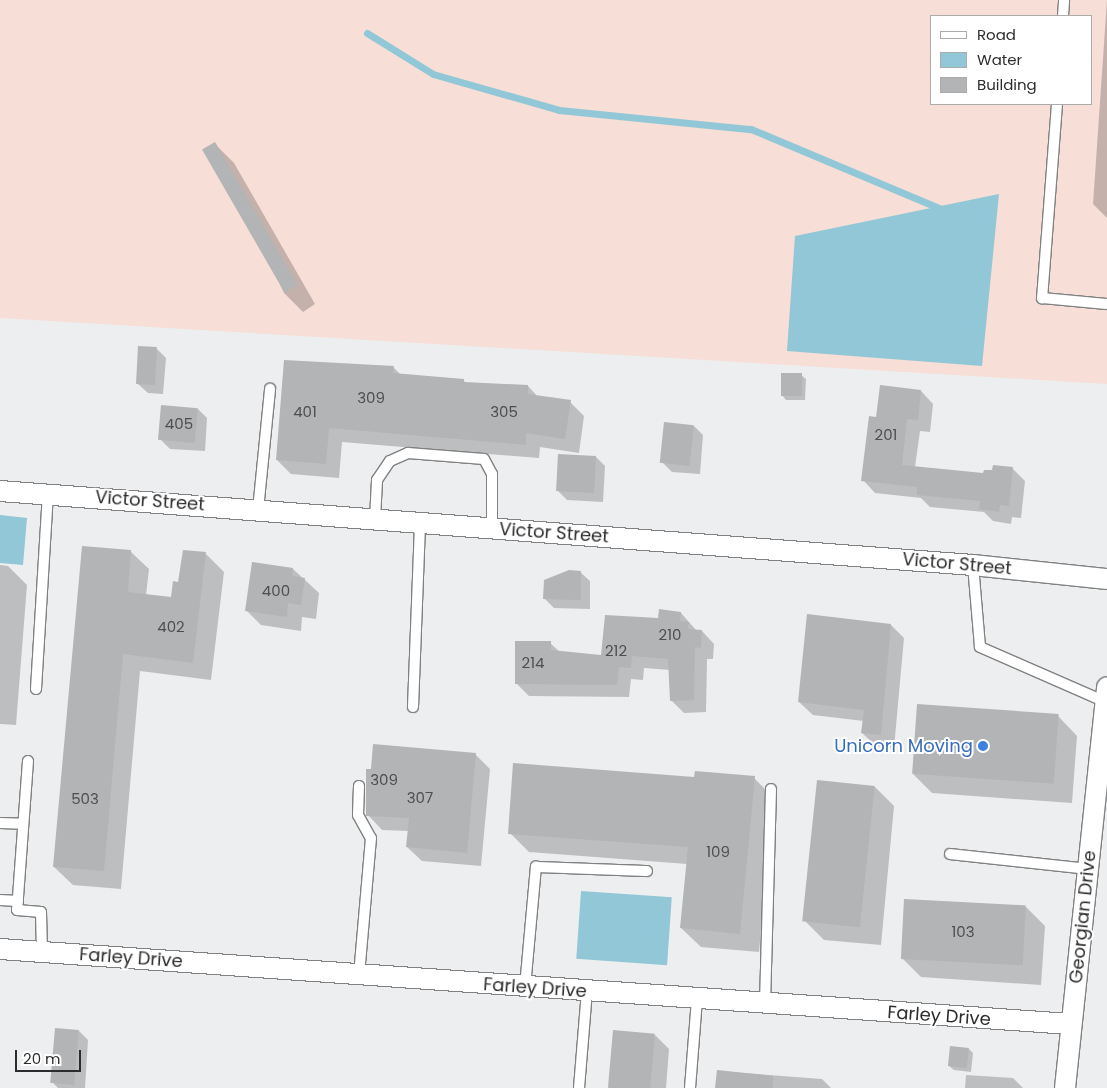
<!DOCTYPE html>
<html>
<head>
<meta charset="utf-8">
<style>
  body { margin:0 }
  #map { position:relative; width:1107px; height:1088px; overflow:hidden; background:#edeeef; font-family:Poppins,sans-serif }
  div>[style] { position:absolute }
  .industrial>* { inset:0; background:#f7ded6 }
  .water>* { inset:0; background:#91c7d6; transform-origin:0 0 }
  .shadow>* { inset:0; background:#0003 }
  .stream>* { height:7px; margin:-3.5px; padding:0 3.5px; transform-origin:3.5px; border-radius:3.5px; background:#91c7d6 }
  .building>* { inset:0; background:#b3b4b5; transform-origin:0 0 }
  .roads { filter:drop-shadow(1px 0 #808182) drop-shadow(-1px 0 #808182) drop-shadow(0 1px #808182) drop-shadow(0 -1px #808182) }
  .lane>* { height:10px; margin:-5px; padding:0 5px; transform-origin:5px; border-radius:5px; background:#fff }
  .street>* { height:20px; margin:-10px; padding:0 10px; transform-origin:10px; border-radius:10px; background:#fff }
  .dots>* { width:14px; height:14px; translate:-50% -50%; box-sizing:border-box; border:2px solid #fff; border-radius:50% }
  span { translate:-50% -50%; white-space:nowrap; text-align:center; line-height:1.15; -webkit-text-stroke:4px #fff; paint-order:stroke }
  .number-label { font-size:15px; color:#4e4e4f }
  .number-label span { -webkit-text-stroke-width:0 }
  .street-label { font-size:18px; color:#2c2c2d }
  .shop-label { font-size:18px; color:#366cbe }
  .right { translate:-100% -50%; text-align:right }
  .legend { position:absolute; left:930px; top:15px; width:162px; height:90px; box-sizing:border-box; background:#fff; border:1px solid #ababab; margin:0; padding:6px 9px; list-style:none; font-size:15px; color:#2c2c2d }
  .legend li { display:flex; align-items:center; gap:10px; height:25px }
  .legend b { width:25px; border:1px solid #ababab }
  .scale { position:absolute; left:15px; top:1050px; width:66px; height:22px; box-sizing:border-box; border:2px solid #2c2c2d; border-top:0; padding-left:6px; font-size:15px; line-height:18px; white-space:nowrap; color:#2c2c2d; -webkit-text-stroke:4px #fff; paint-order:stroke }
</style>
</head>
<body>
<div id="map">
  <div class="industrial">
    <i style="clip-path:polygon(evenodd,0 0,1107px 0,1107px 384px,0 318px,0 0,931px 16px,1091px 16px,1091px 104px,931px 104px,931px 16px)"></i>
  </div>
  <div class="water">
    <i style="clip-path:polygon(999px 194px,982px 366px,787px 351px,795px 236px)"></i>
    <i style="clip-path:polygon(0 515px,27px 518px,23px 565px,0 563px)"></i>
    <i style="left:581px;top:891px;width:91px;height:68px;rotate:4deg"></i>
  </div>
  <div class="shadow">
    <i style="clip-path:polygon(1107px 0,1107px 218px,1093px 204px)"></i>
    <i style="clip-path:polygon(215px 144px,234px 163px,315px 304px,303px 312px,284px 293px)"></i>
    <i style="clip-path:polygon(157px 349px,166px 358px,163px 394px,148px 393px,138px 384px)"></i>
    <i style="clip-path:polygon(393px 367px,401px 375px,463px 380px,467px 384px,528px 386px,538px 397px,570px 402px,584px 416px,579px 453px,540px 447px,539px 458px,342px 442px,339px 478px,291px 474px,277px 460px)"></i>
    <i style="clip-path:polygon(801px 375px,806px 379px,805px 400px,786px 400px,782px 395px)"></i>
    <i style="clip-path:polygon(921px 391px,933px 404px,930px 432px,920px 431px,915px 467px,985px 474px,1013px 469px,1025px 481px,1021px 518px,1012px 517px,1011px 524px,993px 521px,984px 512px,930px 507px,921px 498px,875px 493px,863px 480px,878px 418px)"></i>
    <i style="clip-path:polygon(198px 409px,207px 418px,205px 451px,170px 449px,160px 439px)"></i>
    <i style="clip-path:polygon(694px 426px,703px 435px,700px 474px,672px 472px,662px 462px)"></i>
    <i style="clip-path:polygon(596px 457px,605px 466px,603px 502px,567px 500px,558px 491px)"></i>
    <i style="clip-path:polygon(130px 551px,149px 569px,146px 595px,172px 598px,180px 583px,206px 554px,224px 572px,211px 680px,140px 671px,121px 889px,73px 885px,54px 867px)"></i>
    <i style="clip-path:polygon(0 565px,8px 566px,27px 585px,16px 725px,0 724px)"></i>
    <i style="clip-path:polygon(293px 569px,319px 593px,316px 619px,302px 617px,301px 631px,261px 625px,247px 611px)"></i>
    <i style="clip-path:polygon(580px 572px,590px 581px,590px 609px,554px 608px,545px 599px)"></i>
    <i style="clip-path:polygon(681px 613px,696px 630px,702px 631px,714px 644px,713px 659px,707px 659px,706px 712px,684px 713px,672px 701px,670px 670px,644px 668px,643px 680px,631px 679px,629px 697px,529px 696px,517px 684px,550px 643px,560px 652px,602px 656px,659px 620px)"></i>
    <i style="clip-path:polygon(891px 625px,904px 638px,894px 748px,876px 746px,862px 733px,864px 721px,813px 715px,799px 702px)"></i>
    <i style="clip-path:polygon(1058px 716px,1077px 736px,1072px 803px,932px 793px,913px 774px)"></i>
    <i style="clip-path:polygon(475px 754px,490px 769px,481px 866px,422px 861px,407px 847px,409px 831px,382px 830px,368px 815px)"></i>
    <i style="clip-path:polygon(696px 778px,754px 778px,773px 797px,759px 952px,701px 947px,681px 928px,687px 864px,529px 852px,510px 833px)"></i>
    <i style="clip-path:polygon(818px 782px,875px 787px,894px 806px,881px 945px,824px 940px,805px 921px)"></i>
    <i style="clip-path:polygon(1026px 907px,1045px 926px,1041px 985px,921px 977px,902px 958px)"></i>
    <i style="clip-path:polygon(79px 1031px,88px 1040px,85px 1088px,58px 1088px,52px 1082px)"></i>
    <i style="clip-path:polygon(655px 1035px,669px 1049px,666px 1088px,610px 1088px)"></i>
    <i style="clip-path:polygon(969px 1049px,973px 1053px,971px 1072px,954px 1070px,949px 1066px)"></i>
    <i style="clip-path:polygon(718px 1071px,822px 1079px,831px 1088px,716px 1088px)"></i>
    <i style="clip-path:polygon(966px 1075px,1013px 1078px,1023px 1088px,965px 1088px)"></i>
  </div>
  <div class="stream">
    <i style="left:367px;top:33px;width:78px;rotate:31.8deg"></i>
    <i style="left:433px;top:74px;width:131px;rotate:15.9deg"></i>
    <i style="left:559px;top:110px;width:193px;rotate:5.7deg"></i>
    <i style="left:751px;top:129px;width:209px;rotate:22.8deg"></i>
  </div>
  <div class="building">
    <i style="left:215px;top:142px;width:165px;height:15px;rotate:60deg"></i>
    <i style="left:138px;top:346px;width:19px;height:38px;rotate:3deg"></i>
    <i style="clip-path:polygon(284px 360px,394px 366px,393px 373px,464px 379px,464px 382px,528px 385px,528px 394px,571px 400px,565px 439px,526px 433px,526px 445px,329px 428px,326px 464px,276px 460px)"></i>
    <i style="left:781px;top:373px;width:21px;height:23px"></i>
    <i style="clip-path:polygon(880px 385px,921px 390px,918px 420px,907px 419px,902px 465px,983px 473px,984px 470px,992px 470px,993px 465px,1013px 467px,1009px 506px,1000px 505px,999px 512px,979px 509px,980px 501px,917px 495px,917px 487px,861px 481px,869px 416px,876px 417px)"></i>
    <i style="left:161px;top:405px;width:37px;height:35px;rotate:5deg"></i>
    <i style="left:664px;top:422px;width:30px;height:41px;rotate:6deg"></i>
    <i style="left:558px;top:454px;width:38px;height:37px;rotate:3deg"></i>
    <i style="clip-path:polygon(82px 546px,131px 550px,128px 592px,171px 597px,173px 581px,178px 582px,183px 550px,206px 552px,193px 663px,123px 654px,104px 871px,53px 867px)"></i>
    <i style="clip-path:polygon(252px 562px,293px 568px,292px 576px,305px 578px,301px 605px,288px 603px,287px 617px,245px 611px)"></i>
    <i style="clip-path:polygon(569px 570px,581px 571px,581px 600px,543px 599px,544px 580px)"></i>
    <i style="clip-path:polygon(659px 609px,681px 612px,680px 621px,689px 622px,688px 629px,702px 630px,701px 648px,695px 647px,694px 700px,670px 701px,668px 659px,632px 656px,631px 668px,619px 667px,617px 685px,515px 684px,515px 641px,551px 641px,551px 650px,601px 655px,605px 615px,658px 618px)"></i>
    <i style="clip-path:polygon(807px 614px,891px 624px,881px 735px,861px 733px,864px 710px,798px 702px)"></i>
    <i style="left:917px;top:704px;width:142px;height:70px;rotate:4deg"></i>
    <i style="clip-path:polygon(373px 744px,476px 753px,467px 853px,406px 847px,409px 818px,366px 816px,366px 769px,371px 769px)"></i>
    <i style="clip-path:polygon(513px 763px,694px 777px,695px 771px,755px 776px,740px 934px,680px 928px,688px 847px,508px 834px)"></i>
    <i style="left:817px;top:780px;width:58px;height:142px;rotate:6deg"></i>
    <i style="left:904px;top:899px;width:122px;height:60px;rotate:3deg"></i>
    <i style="left:55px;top:1028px;width:24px;height:55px;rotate:5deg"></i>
    <i style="left:613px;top:1030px;width:42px;height:58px;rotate:5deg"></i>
    <i style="left:950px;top:1046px;width:19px;height:20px;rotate:6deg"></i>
    <i style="clip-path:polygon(717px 1070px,773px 1076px,773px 1088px,715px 1088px)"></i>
  </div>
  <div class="roads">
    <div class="lane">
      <i style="left:1063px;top:16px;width:16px;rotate:-86deg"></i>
      <i style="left:1057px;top:104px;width:195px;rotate:94.4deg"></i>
      <i style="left:1042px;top:298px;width:65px;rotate:5.3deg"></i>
      <i style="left:258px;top:510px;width:122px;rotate:-84.3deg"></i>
      <i style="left:375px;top:519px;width:39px;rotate:-87deg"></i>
      <i style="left:377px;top:480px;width:23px;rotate:-56deg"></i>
      <i style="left:390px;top:461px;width:20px;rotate:-24deg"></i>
      <i style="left:408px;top:453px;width:76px;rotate:4.5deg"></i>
      <i style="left:484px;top:459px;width:17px;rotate:62deg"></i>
      <i style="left:492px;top:474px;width:54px;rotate:90deg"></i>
      <i style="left:973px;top:565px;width:82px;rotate:85.1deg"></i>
      <i style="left:980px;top:647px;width:137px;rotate:23.6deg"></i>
      <i style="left:36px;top:689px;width:196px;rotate:-86.5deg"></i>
      <i style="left:413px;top:707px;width:185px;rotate:-87.8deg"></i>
      <i style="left:28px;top:761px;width:149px;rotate:94.2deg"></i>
      <i style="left:17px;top:910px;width:24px;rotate:5deg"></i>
      <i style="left:41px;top:912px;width:40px;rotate:88.6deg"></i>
      <i style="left:359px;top:786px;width:29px;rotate:92deg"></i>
      <i style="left:358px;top:815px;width:26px;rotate:61deg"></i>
      <i style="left:371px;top:838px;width:137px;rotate:95deg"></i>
      <i style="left:0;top:823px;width:23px;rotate:2deg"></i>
      <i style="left:950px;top:854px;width:139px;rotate:6.2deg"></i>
      <i style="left:0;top:900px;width:18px;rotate:3deg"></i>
      <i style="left:525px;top:987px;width:121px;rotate:-84.8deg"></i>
      <i style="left:536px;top:867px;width:111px;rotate:2.1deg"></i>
      <i style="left:765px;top:1004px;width:215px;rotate:-88.4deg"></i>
      <i style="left:579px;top:1088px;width:97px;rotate:-85.3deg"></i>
      <i style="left:690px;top:1088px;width:89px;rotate:-85.5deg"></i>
    </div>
    <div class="street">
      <i style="left:0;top:491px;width:976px;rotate:4.35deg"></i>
      <i style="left:973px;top:565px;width:135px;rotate:6deg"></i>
      <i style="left:0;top:949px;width:1074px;rotate:4.01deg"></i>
      <i style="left:1065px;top:1088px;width:403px;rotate:-84deg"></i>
    </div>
  </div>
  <div class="dots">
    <i style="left:983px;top:746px;background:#3f7fe0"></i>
  </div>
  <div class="number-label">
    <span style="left:371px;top:398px">309</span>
    <span style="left:305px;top:412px">401</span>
    <span style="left:504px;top:412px">305</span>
    <span style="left:179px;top:424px">405</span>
    <span style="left:886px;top:435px">201</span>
    <span style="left:276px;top:591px">400</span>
    <span style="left:171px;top:627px">402</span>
    <span style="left:670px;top:635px">210</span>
    <span style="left:616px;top:651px">212</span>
    <span style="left:533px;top:663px">214</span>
    <span style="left:384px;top:780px">309</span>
    <span style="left:420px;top:798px">307</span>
    <span style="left:85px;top:799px">503</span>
    <span style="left:718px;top:852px">109</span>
    <span style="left:963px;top:932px">103</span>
  </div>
  <div class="street-label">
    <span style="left:150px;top:501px;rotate:4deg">Victor Street</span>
    <span style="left:554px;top:533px;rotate:4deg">Victor Street</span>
    <span style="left:957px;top:564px;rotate:5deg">Victor Street</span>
    <span style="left:1083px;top:917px;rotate:-84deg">Georgian Drive</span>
    <span style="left:131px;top:958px;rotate:4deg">Farley Drive</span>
    <span style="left:535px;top:988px;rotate:4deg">Farley Drive</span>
    <span style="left:939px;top:1016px;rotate:4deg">Farley Drive</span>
  </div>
  <div class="shop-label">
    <span class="right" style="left:973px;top:746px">Unicorn Moving</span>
  </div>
  <ul class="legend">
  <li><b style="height:6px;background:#fff"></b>Road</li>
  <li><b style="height:14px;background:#91c7d6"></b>Water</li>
  <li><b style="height:14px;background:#b3b4b5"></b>Building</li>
  </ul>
  <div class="scale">20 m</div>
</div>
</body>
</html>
